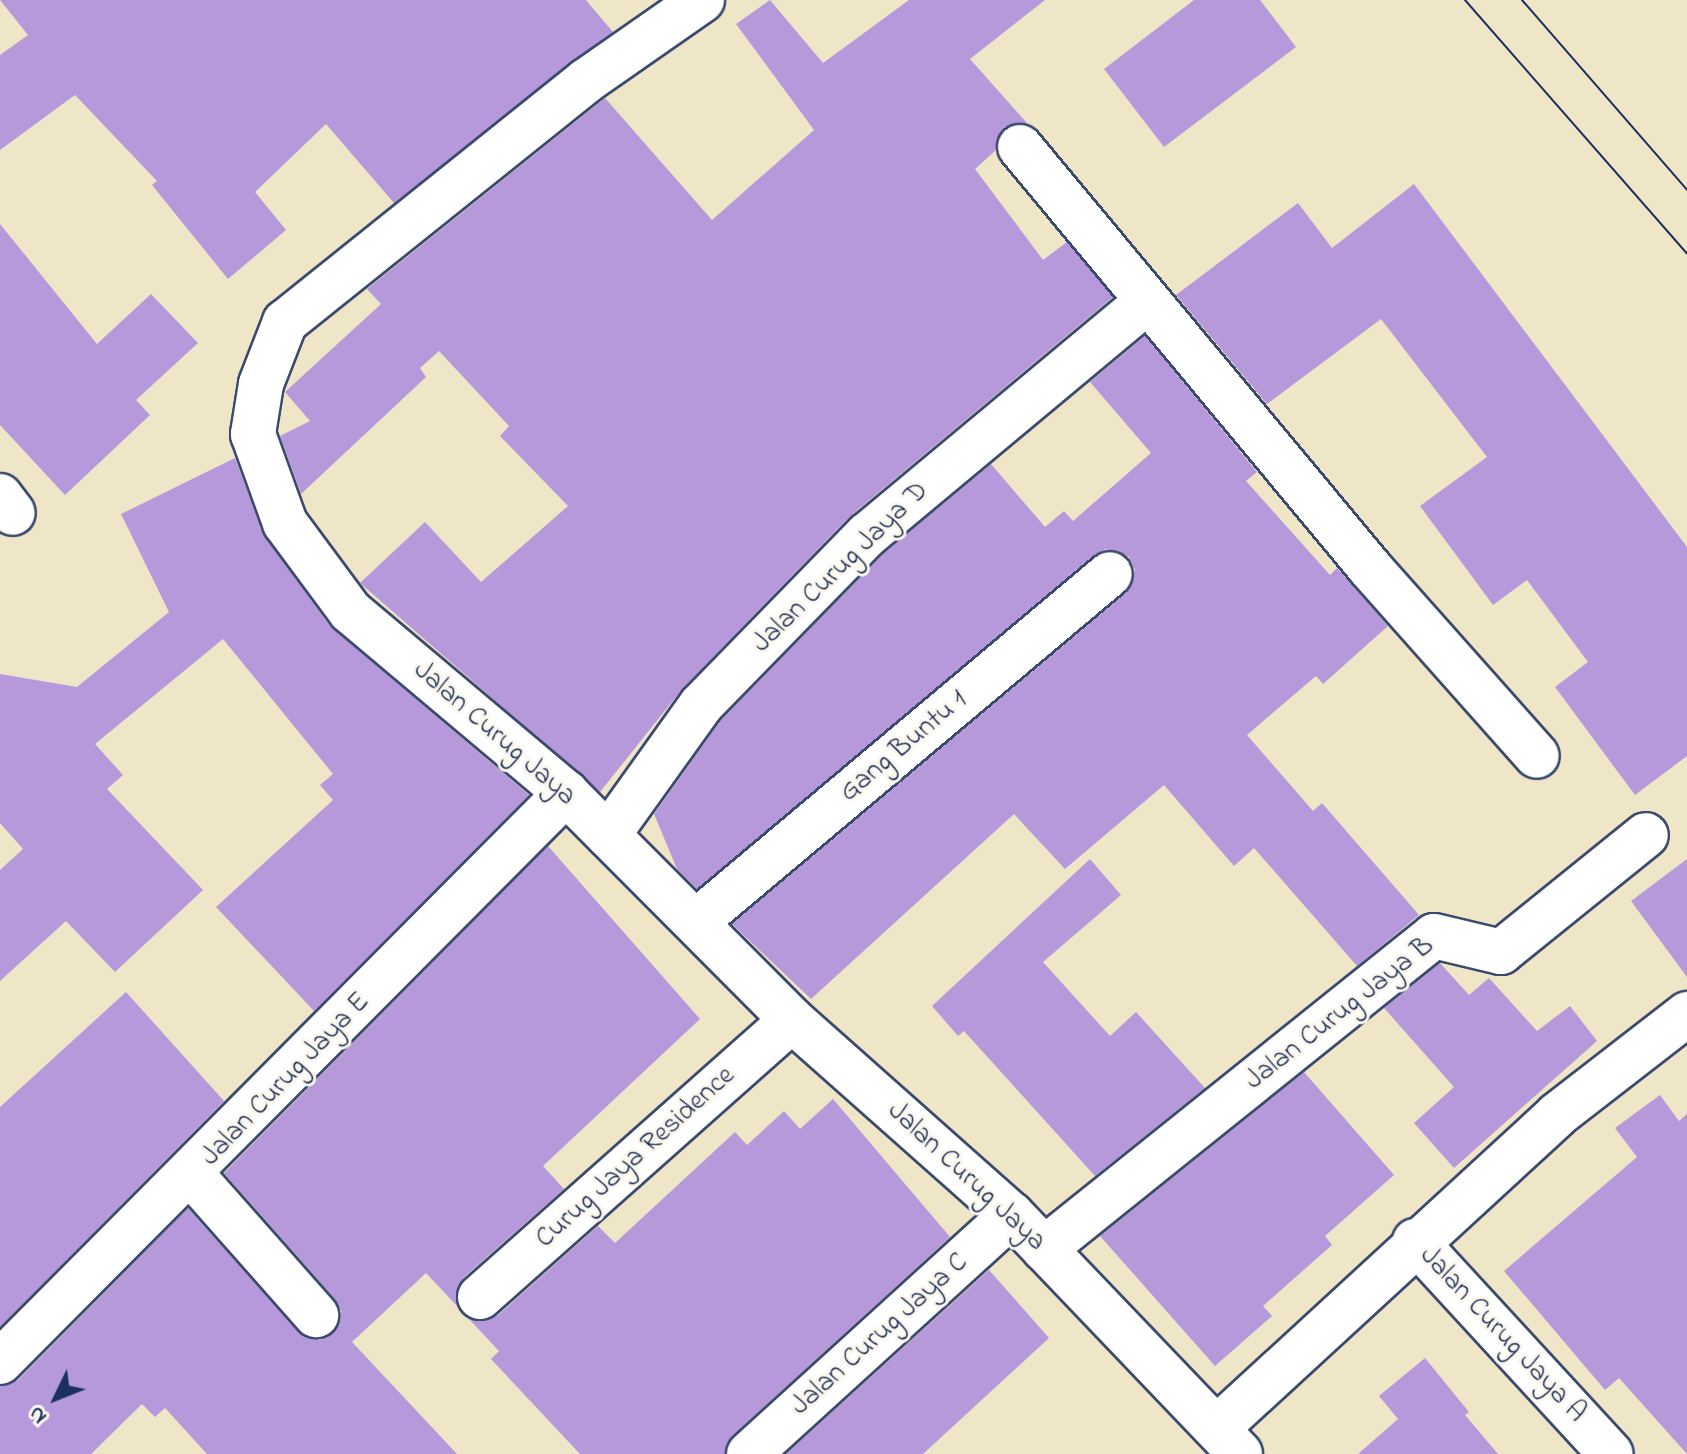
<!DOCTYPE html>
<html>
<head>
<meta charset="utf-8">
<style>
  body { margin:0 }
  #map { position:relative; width:1687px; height:1454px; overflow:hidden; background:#efe6c8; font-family:"Indie Flower",sans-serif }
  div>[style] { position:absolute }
  .building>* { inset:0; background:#b699db }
  .roads { filter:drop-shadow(2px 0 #3b4a6e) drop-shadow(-2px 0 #3b4a6e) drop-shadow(0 2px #3b4a6e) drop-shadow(0 -2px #3b4a6e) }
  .minor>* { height:44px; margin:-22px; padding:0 22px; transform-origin:22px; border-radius:22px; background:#fff }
  .tram>* { height:2px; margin:-1px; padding:0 1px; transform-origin:1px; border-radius:1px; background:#1b2f5e }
  span { translate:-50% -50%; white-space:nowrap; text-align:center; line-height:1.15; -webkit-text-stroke:6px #fbf7ec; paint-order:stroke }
  .street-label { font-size:28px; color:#1b2f5e }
  .north { position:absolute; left:16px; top:1358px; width:80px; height:80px; -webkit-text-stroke:6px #fbf7ec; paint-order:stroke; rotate:227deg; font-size:22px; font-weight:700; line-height:32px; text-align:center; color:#1b2f5e }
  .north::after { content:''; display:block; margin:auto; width:28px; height:36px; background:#1b2f5e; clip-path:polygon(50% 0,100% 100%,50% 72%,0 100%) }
</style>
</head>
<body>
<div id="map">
  <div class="building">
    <i style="clip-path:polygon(0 0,586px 0,613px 32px,394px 203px,326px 124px,255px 192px,286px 230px,228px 279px,152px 185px,157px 181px,75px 95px,0 150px,0 55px,28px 35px)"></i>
    <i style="clip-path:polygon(770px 0,823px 63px,909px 0,1045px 0,970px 59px,1027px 123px,1003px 128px,995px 151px,975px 169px,1043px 260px,1067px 242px,1113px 297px,849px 517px,683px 688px,600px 792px,360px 583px,425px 522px,481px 582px,568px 506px,500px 436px,509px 426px,439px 351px,420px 368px,426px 377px,301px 494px,280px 436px,310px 421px,285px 392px,381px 304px,367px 289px,605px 98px,712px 220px,814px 130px,736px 24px)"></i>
    <i style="clip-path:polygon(1194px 0,1260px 0,1296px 47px,1164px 147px,1104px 69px)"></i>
    <i style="clip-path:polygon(1414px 184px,1687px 547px,1687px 756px,1635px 795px,1555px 687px,1588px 662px,1527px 580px,1493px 605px,1420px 506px,1487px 457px,1381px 319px,1267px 404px,1176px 295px,1298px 203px,1332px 248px)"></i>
    <i style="clip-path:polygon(0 224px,97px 344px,151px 294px,198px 343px,136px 400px,150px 415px,65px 495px,0 425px)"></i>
    <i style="clip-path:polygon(1145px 336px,1257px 472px,1246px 481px,1330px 575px,1337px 568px,1388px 626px,1323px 684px,1316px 676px,1247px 735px,1313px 811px,1322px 803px,1419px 915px,1357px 966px,1254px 848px,1234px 866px,1164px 785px,1065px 869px,1014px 814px,811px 999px,732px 924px,1126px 593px,1135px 570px,1129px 557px,1106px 549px,1094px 555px,697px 889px,677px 869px,654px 814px,720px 721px,884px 553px,991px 464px,1045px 527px,1064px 511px,1073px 521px,1151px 453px,1090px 382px)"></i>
    <i style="clip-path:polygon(235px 458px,265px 537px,330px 626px,529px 795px,314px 1011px,216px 907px,333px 800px,320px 785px,333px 774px,223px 639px,95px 744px,123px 775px,107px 789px,203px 890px,115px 972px,66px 921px,0 981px,0 870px,23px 849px,0 823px,0 674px,77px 687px,169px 612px,121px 514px)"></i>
    <i style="clip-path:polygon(548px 846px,700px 1019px,543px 1166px,564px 1189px,463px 1278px,458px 1307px,426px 1273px,352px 1342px,457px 1454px,207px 1454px,165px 1408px,155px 1417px,142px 1404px,91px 1454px,0 1454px,0 1386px,18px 1380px,188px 1208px,298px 1332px,320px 1340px,333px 1333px,341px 1311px,335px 1299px,224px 1173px)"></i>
    <i style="clip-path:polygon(1090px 859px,1121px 895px,1043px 962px,1110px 1036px,1136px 1012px,1205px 1088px,1095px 1176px,964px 1031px,958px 1036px,932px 1006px)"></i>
    <i style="clip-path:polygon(1687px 859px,1687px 977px,1631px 901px)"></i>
    <i style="clip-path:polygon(1440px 963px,1469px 995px,1489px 978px,1537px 1031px,1570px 1006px,1597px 1041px,1454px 1168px,1414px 1123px,1454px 1087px,1384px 1008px)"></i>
    <i style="clip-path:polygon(126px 992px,224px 1101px,0 1327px,0 1107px)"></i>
    <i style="clip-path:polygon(1304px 1072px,1394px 1175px,1325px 1236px,1332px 1245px,1263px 1306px,1272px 1316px,1215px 1366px,1100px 1236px)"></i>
    <i style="clip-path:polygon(1660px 1095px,1679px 1121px,1687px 1114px,1687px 1454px,1619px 1378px,1605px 1390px,1504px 1271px,1637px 1157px,1615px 1128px)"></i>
    <i style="clip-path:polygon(833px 1099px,950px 1237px,732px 1436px,725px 1454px,580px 1454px,491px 1359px,499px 1351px,468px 1318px,497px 1316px,598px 1226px,615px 1243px,735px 1132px,747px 1145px,784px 1111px,800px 1129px)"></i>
    <i style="clip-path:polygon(989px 1270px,1049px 1338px,923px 1454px,786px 1454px)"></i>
    <i style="clip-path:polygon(1425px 1358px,1469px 1412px,1465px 1415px,1498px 1454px,1358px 1454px,1398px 1419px,1379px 1396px)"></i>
  </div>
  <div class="roads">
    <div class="minor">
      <i style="left:702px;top:0;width:141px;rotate:145.1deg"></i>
      <i style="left:586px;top:81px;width:386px;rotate:141.3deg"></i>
      <i style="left:285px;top:322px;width:66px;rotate:111.2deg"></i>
      <i style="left:261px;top:384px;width:51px;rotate:99.1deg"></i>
      <i style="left:253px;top:434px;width:95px;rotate:70.2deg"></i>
      <i style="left:285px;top:523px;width:109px;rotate:53.5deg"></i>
      <i style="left:350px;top:611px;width:282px;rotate:40.1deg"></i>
      <i style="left:566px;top:793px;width:320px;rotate:45.1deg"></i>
      <i style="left:792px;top:1020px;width:294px;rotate:41.6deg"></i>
      <i style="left:1012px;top:1215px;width:330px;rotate:46.3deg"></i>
      <i style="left:1020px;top:147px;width:547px;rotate:50.26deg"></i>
      <i style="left:1370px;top:568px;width:251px;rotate:48.4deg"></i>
      <i style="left:0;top:496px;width:21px;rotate:53deg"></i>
      <i style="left:608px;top:835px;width:160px;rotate:-54.4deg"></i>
      <i style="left:701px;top:705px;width:238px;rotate:-45.7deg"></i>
      <i style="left:867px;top:535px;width:362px;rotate:-39.8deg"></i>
      <i style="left:697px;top:921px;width:539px;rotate:-40.04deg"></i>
      <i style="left:193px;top:1176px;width:186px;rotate:48.5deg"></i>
      <i style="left:1415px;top:1241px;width:289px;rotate:47.4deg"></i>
      <i style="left:1044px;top:1249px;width:500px;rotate:-38.75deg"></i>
      <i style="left:1434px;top:936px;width:69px;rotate:13.4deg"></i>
      <i style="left:1501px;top:952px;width:186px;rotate:-38.9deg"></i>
      <i style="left:480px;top:1297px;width:417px;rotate:-41.6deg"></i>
      <i style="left:0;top:1362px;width:803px;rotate:-45.15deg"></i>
      <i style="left:1217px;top:1428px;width:462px;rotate:-42.6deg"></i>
      <i style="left:1557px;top:1115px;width:165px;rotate:-37.8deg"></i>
      <i style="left:749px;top:1454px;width:355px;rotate:-42.3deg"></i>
    </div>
  </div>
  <div class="tram">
    <i style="left:1465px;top:0;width:337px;rotate:48.8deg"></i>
    <i style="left:1522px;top:0;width:252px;rotate:49deg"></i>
  </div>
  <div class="street-label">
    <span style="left:841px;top:568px;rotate:-44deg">Jalan Curug Jaya D</span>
    <span style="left:494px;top:734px;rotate:41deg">Jalan Curug Jaya</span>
    <span style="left:904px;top:747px;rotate:-40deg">Gang Buntu 1</span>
    <span style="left:1340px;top:1014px;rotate:-38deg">Jalan Curug Jaya B</span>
    <span style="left:286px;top:1080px;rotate:-46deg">Jalan Curug Jaya E</span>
    <span style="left:636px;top:1158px;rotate:-42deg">Curug Jaya Residence</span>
    <span style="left:966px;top:1177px;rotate:43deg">Jalan Curug Jaya</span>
    <span style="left:880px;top:1335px;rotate:-42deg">Jalan Curug Jaya C</span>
    <span style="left:1502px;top:1335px;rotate:47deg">Jalan Curug Jaya A</span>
  </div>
  <div class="north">N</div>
</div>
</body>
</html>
